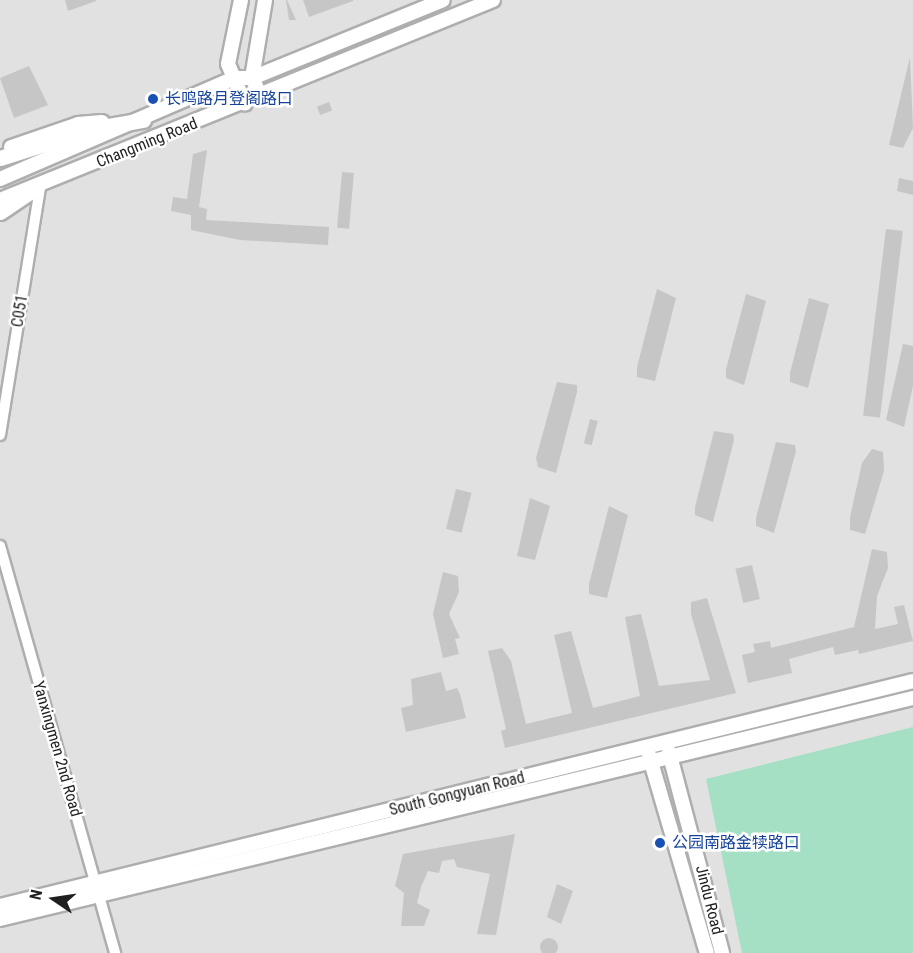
<!DOCTYPE html>
<html>
<head>
<meta charset="utf-8">
<style>
  body { margin:0 }
  #map { position:relative; width:913px; height:953px; overflow:hidden; background:#e1e1e2; font-family:"Roboto Condensed","Noto Sans SC",sans-serif }
  div>[style] { position:absolute }
  .green>* { inset:0; background:#a5e0c5 }
  .building>* { inset:0; background:#c6c6c7; transform-origin:0 0 }
  .round { border-radius:50% }
  .roads { filter:drop-shadow(2px 0 #aeaeaf) drop-shadow(-2px 0 #aeaeaf) drop-shadow(0 2px #aeaeaf) drop-shadow(0 -2px #aeaeaf) }
  .minor>* { height:10px; margin:-5px; padding:0 5px; transform-origin:5px; border-radius:5px; background:#fff }
  .major>* { height:14px; margin:-7px; padding:0 7px; transform-origin:7px; border-radius:7px; background:#fff }
  .highway>* { height:15px; margin:-7.5px; padding:0 7.5px; transform-origin:7.5px; border-radius:7.5px; background:#fff }
  .dots>* { width:16px; height:16px; translate:-50% -50%; box-sizing:border-box; border:3px solid #fff; border-radius:50% }
  span { translate:-50% -50%; white-space:nowrap; text-align:center; line-height:1.15; -webkit-text-stroke:5px #fff; paint-order:stroke }
  .transit-label { font-size:16px; color:#164399 }
  .left { translate:0 -50%; text-align:left }
  .street-label { font-size:16px; color:#1f1f1f }
  .north { position:absolute; left:24px; top:869px; width:60px; height:60px; -webkit-text-stroke:4px #fff; paint-order:stroke; rotate:283deg; font-size:16px; font-weight:700; line-height:24px; text-align:center; color:#1f1f1f }
  .north::after { content:''; display:block; margin:auto; width:21px; height:27px; background:#1f1f1f; clip-path:polygon(50% 0,100% 100%,50% 72%,0 100%) }
</style>
</head>
<body>
<div id="map">
  <div class="green">
    <i style="clip-path:polygon(913px 727px,913px 953px,742px 953px,706px 779px)"></i>
  </div>
  <div class="building">
    <i style="clip-path:polygon(65px 0,96px 0,96px 1px,68px 11px)"></i>
    <i style="clip-path:polygon(286px 0,287px 0,296px 20px,289px 20px)"></i>
    <i style="clip-path:polygon(303px 0,353px 0,353px 1px,309px 17px)"></i>
    <i style="clip-path:polygon(910px 57px,913px 128px,903px 148px,889px 145px)"></i>
    <i style="clip-path:polygon(29px 66px,48px 105px,14px 118px,0 78px)"></i>
    <i style="left:329px;top:102px;width:9px;height:13px;rotate:69deg"></i>
    <i style="clip-path:polygon(207px 150px,199px 207px,207px 209px,206px 220px,329px 227px,328px 245px,240px 240px,191px 230px,191px 215px,171px 211px,173px 197px,187px 199px,193px 154px)"></i>
    <i style="left:342px;top:172px;width:12px;height:56px;rotate:5deg"></i>
    <i style="clip-path:polygon(899px 178px,913px 181px,913px 195px,897px 191px)"></i>
    <i style="left:886px;top:229px;width:17px;height:188px;rotate:7deg"></i>
    <i style="clip-path:polygon(657px 289px,676px 298px,655px 381px,637px 377px,637px 367px)"></i>
    <i style="clip-path:polygon(746px 294px,766px 301px,744px 385px,726px 378px,726px 369px)"></i>
    <i style="clip-path:polygon(809px 298px,829px 304px,808px 388px,790px 382px,790px 373px)"></i>
    <i style="clip-path:polygon(903px 344px,913px 346px,913px 386px,904px 427px,886px 420px)"></i>
    <i style="clip-path:polygon(557px 382px,577px 385px,577px 392px,556px 473px,538px 467px,536px 458px)"></i>
    <i style="left:590px;top:419px;width:8px;height:25px;rotate:14deg"></i>
    <i style="clip-path:polygon(714px 431px,733px 434px,734px 440px,713px 522px,695px 515px,695px 507px)"></i>
    <i style="clip-path:polygon(776px 442px,795px 445px,796px 451px,774px 533px,756px 526px,756px 518px)"></i>
    <i style="clip-path:polygon(872px 449px,883px 452px,884px 471px,865px 534px,850px 530px,850px 517px,862px 463px)"></i>
    <i style="left:456px;top:489px;width:16px;height:41px;rotate:14deg"></i>
    <i style="clip-path:polygon(530px 498px,550px 506px,535px 560px,517px 556px)"></i>
    <i style="clip-path:polygon(609px 506px,628px 515px,607px 598px,589px 594px,589px 584px)"></i>
    <i style="clip-path:polygon(872px 549px,887px 552px,888px 568px,877px 596px,875px 629px,898px 624px,894px 607px,904px 605px,913px 641px,859px 654px,858px 650px,835px 655px,833px 647px,789px 659px,792px 673px,748px 683px,742px 655px,755px 652px,753px 644px,770px 641px,771px 648px,854px 627px)"></i>
    <i style="left:752px;top:565px;width:35px;height:17px;rotate:77deg"></i>
    <i style="clip-path:polygon(443px 572px,458px 576px,459px 592px,449px 614px,460px 638px,455px 639px,459px 654px,443px 658px,433px 614px)"></i>
    <i style="clip-path:polygon(707px 598px,736px 693px,505px 748px,501px 731px,506px 729px,488px 651px,502px 648px,511px 661px,526px 724px,572px 713px,554px 635px,571px 631px,593px 708px,640px 696px,625px 617px,641px 614px,659px 686px,710px 680px,691px 614px,691px 602px)"></i>
    <i style="clip-path:polygon(441px 672px,446px 691px,457px 688px,460px 694px,466px 718px,406px 732px,401px 708px,413px 705px,411px 679px)"></i>
    <i style="clip-path:polygon(515px 834px,496px 935px,477px 934px,490px 874px,457px 867px,454px 859px,442px 861px,439px 873px,428px 871px,421px 887px,417px 903px,430px 910px,424px 926px,401px 926px,404px 893px,395px 886px,403px 854px)"></i>
    <i style="clip-path:polygon(557px 884px,573px 891px,561px 924px,547px 917px)"></i>
    <i class="round" style="left:540px;top:938px;width:18px;height:18px"></i>
  </div>
  <div class="roads">
    <div class="minor">
      <i style="left:0;top:435px;width:251px;rotate:-80.8deg"></i>
      <i style="left:0;top:546px;width:423px;rotate:74.2deg"></i>
    </div>
    <div class="major">
      <i style="left:241px;top:0;width:65px;rotate:101.5deg"></i>
      <i style="left:228px;top:64px;width:43px;rotate:67deg"></i>
      <i style="left:261px;top:97px;width:21px;rotate:-115deg"></i>
      <i style="left:252px;top:78px;width:79px;rotate:-80.5deg"></i>
      <i style="left:11px;top:147px;width:71px;rotate:-18.9deg"></i>
      <i style="left:78px;top:124px;width:24px;rotate:-5deg"></i>
      <i style="left:0;top:179px;width:255px;rotate:-23.3deg"></i>
      <i style="left:234px;top:78px;width:18px"></i>
      <i style="left:252px;top:78px;width:206px;rotate:-22.2deg"></i>
      <i style="left:0;top:200px;width:532px;rotate:-22.08deg"></i>
      <i style="left:669px;top:752px;width:208px;rotate:75.2deg"></i>
      <i style="left:649px;top:755px;width:206px;rotate:73.7deg"></i>
      <i style="left:0;top:906px;width:940px;rotate:-13.84deg"></i>
      <i style="left:0;top:919px;width:939px;rotate:-13.61deg"></i>
    </div>
    <div class="highway">
      <i style="left:0;top:158px;width:96px;rotate:-17.7deg"></i>
      <i style="left:91px;top:129px;width:53px;rotate:-9.8deg"></i>
      <i style="left:0;top:212px;width:41px;rotate:-34.1deg"></i>
    </div>
  </div>
  <div class="dots">
    <i style="left:153px;top:99px;background:#1a4fb4"></i>
    <i style="left:660px;top:843px;background:#1a4fb4"></i>
  </div>
  <div class="transit-label">
    <span class="left" style="left:165px;top:99px">长鸣路月登阁路口</span>
    <span class="left" style="left:672px;top:843px">公园南路金犊路口</span>
  </div>
  <div class="street-label">
    <span style="left:147px;top:143px;rotate:-22deg">Changming Road</span>
    <span style="left:20px;top:311px;rotate:-81deg">C051</span>
    <span style="left:57px;top:749px;rotate:74deg">Yanxingmen 2nd Road</span>
    <span style="left:457px;top:794px;rotate:-14deg">South Gongyuan Road</span>
    <span style="left:709px;top:900px;rotate:76deg">Jindu Road</span>
  </div>
  <div class="north">N</div>
</div>
</body>
</html>
